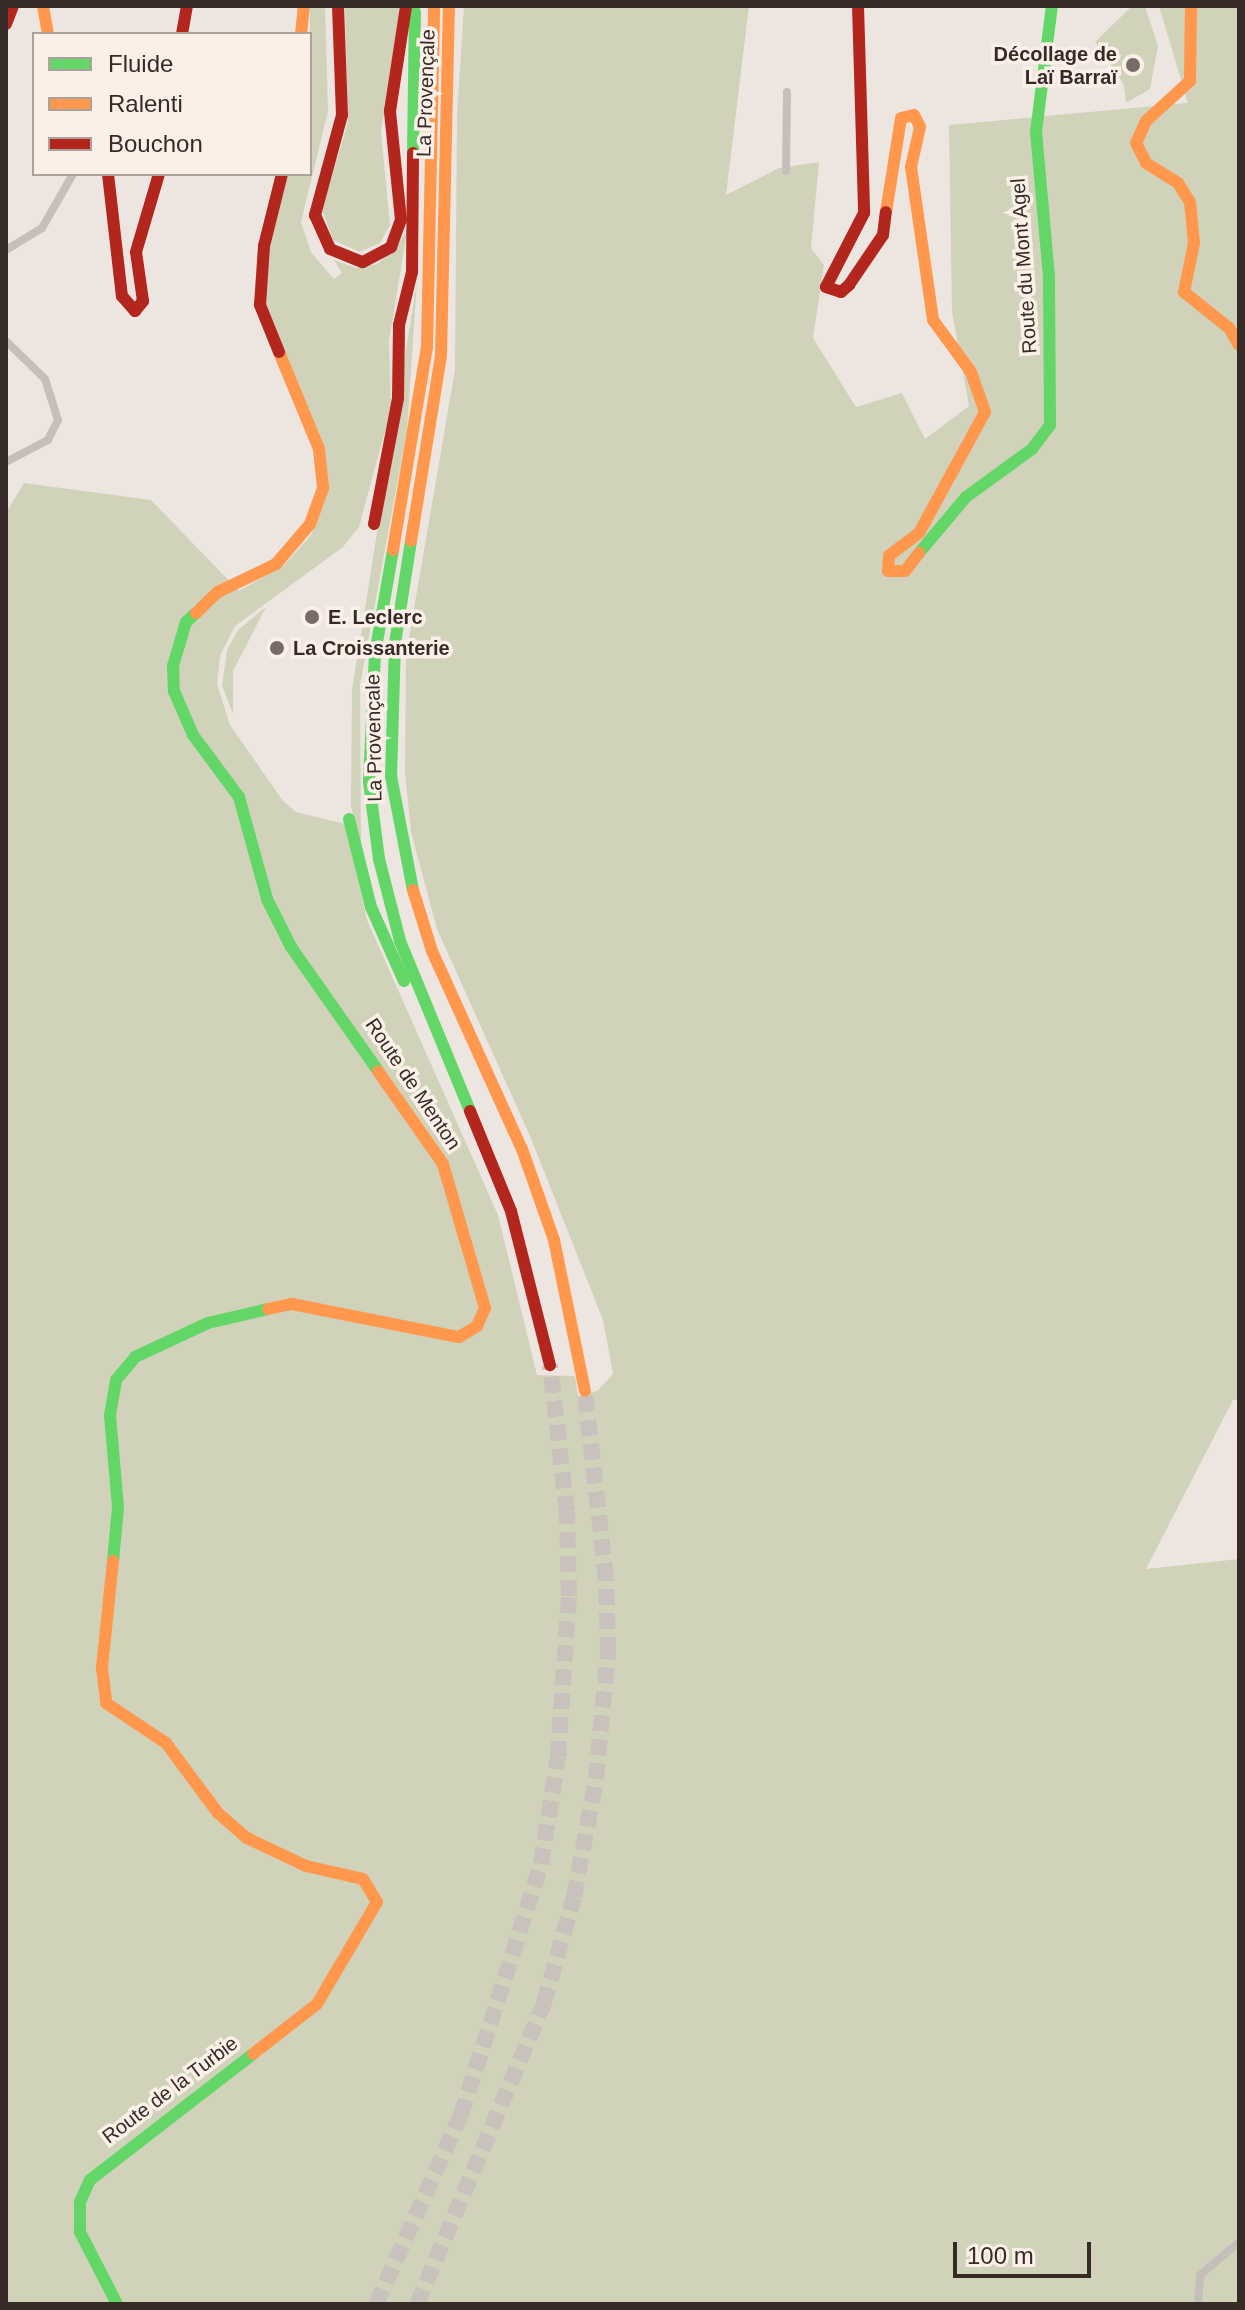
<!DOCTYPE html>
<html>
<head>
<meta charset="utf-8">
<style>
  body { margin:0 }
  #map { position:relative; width:1245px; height:2310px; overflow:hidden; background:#ede6e0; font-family:Helvetica,sans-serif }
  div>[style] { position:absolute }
  .green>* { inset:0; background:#d0d2ba }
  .highway-tunnel>* { height:16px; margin-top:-8px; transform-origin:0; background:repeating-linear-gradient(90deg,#c9c1bb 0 16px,transparent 0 24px) }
  .street>* { height:8px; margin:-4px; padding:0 4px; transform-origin:4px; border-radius:4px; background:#c6beba }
  .fast>* { height:12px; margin:-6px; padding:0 6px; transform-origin:6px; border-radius:6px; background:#63d668 }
  .slow>* { height:12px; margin:-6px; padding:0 6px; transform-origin:6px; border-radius:6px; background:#ff974d }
  .jam>* { height:12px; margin:-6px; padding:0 6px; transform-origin:6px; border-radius:6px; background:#b3261e }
  .dots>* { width:22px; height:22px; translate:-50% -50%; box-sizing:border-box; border:4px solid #faf0e8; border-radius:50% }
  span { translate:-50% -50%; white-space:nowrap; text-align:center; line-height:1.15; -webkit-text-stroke:7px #faf0e8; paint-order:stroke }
  .poi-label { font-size:20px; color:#372b28; font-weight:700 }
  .right { translate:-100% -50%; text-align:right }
  .left { translate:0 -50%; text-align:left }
  .street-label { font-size:20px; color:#372b28 }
  .frame { position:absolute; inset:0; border:8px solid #372b28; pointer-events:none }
  .legend { position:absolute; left:32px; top:32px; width:280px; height:144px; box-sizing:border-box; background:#faf0e8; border:2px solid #aca19b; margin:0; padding:10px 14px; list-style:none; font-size:24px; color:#372b28 }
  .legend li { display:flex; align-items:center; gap:16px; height:40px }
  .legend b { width:40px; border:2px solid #aca19b }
  .scale { position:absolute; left:953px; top:2242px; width:138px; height:36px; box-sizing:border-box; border:4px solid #372b28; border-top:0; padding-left:10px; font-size:24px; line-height:28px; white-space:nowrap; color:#372b28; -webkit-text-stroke:6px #faf0e8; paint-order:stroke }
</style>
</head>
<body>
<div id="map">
  <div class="green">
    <i style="clip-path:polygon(310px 6px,325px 6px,328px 111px,301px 222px,311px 252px,334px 279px,342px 273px,334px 260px,356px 268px,378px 264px,407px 232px,389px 341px,391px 409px,359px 527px,343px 547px,235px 626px,220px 656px,217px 684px,230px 725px,283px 801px,296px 812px,345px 824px,367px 920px,498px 1215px,537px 1375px,575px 1376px,578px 1396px,597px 1391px,613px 1374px,603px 1320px,530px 1136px,437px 929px,411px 832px,405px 773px,406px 655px,455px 370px,457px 115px,464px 6px,749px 6px,726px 195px,779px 168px,819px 162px,811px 248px,824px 265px,813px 338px,856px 407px,902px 393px,925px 439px,969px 406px,952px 312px,949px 125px,1188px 103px,1159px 6px,1239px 6px,1239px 1400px,1233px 1400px,1146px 1569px,1239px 1559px,1239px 2304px,6px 2304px,6px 513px,24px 483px,151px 500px,239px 591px,284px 565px,311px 535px,327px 486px,266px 305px,263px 274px,286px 174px,310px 174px)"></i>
    <i style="clip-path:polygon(345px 6px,400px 6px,381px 133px,390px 225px,380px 243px,360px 252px,333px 240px,322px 209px,348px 123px)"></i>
    <i style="clip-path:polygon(1132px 6px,1145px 6px,1158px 46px,1150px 89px,1126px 103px,1124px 85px,1095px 42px)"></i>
    <i style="clip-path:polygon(417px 281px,407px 430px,360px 685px,361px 857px,351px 805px,352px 690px)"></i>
    <i style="clip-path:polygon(266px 607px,233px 671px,233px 714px,222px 686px,227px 650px,238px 630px)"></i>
  </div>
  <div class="highway-tunnel">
    <i style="left:376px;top:2304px;width:207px;rotate:-65.8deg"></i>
    <i style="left:461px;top:2115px;width:263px;rotate:-72.3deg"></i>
    <i style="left:541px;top:1864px;width:108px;rotate:-81deg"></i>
    <i style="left:558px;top:1757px;width:161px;rotate:-86.1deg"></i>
    <i style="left:569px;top:1596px;width:84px;rotate:-91.4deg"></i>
    <i style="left:567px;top:1512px;width:148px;rotate:-96.6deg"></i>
    <i style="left:417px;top:2304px;width:327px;rotate:-67.1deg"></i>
    <i style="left:544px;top:2003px;width:110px;rotate:-74.2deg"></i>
    <i style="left:574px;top:1897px;width:120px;rotate:-79.4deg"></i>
    <i style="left:596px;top:1779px;width:127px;rotate:-84.6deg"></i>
    <i style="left:608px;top:1653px;width:74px;rotate:-91.5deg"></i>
    <i style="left:606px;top:1579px;width:189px;rotate:-96.4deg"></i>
  </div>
  <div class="street">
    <i style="left:786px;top:171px;width:79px;rotate:-89.3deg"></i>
    <i style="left:6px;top:250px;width:42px;rotate:-31.4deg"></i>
    <i style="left:42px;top:228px;width:62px;rotate:-60.1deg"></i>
    <i style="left:6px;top:341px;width:54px;rotate:44.3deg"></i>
    <i style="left:45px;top:379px;width:43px;rotate:72.4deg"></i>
    <i style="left:58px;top:420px;width:22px;rotate:117deg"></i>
    <i style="left:48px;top:440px;width:47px;rotate:152.4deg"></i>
    <i style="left:1198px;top:2304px;width:29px;rotate:-86deg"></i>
    <i style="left:1200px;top:2275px;width:51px;rotate:-40.2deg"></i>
  </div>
  <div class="fast">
    <i style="left:413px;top:153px;width:141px;rotate:-89.2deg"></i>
    <i style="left:411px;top:541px;width:103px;rotate:98.9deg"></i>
    <i style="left:395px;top:643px;width:133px;rotate:91.7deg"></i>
    <i style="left:391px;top:776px;width:116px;rotate:79.1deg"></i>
    <i style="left:393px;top:550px;width:106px;rotate:99.8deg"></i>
    <i style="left:375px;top:654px;width:128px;rotate:92.7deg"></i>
    <i style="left:369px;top:782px;width:78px;rotate:82.6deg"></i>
    <i style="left:379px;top:859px;width:85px;rotate:75.6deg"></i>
    <i style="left:400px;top:941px;width:184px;rotate:67.6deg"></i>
    <i style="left:919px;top:553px;width:73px;rotate:-50deg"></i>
    <i style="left:966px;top:497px;width:82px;rotate:-36deg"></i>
    <i style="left:1032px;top:449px;width:30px;rotate:-53deg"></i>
    <i style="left:1050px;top:425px;width:148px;rotate:-90.4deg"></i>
    <i style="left:1049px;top:277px;width:146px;rotate:-95.1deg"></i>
    <i style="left:1036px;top:132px;width:127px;rotate:-82.8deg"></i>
    <i style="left:196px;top:613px;width:13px;rotate:138deg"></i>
    <i style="left:186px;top:622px;width:46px;rotate:106.5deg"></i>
    <i style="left:173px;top:666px;width:25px;rotate:88deg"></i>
    <i style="left:174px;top:691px;width:48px;rotate:66.6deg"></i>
    <i style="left:193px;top:735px;width:77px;rotate:53.4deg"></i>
    <i style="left:239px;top:797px;width:106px;rotate:74.6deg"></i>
    <i style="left:267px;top:899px;width:54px;rotate:63.4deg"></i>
    <i style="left:291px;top:947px;width:151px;rotate:54.9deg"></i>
    <i style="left:349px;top:819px;width:91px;rotate:76deg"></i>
    <i style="left:371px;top:907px;width:81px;rotate:66deg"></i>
    <i style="left:113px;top:1561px;width:54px;rotate:-84.7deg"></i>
    <i style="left:118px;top:1507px;width:92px;rotate:-95deg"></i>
    <i style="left:110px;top:1415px;width:36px;rotate:-80deg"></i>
    <i style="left:116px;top:1380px;width:30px;rotate:-50deg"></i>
    <i style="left:135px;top:1357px;width:81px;rotate:-25deg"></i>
    <i style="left:208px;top:1323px;width:62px;rotate:-13.1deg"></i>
    <i style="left:117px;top:2304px;width:81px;rotate:-117.2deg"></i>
    <i style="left:80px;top:2232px;width:30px;rotate:-90deg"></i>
    <i style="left:80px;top:2202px;width:24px;rotate:-66deg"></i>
    <i style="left:90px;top:2180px;width:206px;rotate:-37.7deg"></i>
  </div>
  <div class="slow">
    <i style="left:43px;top:6px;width:28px;rotate:80deg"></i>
    <i style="left:1191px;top:6px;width:75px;rotate:90.8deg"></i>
    <i style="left:1190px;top:81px;width:59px;rotate:137.7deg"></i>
    <i style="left:1146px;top:121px;width:24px;rotate:114deg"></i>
    <i style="left:1136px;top:143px;width:22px;rotate:63deg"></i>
    <i style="left:1146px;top:163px;width:38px;rotate:32deg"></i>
    <i style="left:1178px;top:183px;width:22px;rotate:58deg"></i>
    <i style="left:1190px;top:202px;width:41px;rotate:84.4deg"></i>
    <i style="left:1194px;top:243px;width:50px;rotate:101.5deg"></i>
    <i style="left:1184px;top:292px;width:58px;rotate:38.7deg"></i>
    <i style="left:1229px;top:328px;width:20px;rotate:60deg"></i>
    <i style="left:301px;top:34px;width:28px;rotate:-84deg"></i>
    <i style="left:886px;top:212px;width:95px;rotate:-80.9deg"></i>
    <i style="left:901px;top:118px;width:13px;rotate:-13deg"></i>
    <i style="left:914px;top:115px;width:13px;rotate:63deg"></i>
    <i style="left:920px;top:127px;width:41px;rotate:102.7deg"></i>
    <i style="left:911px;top:167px;width:155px;rotate:81.8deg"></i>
    <i style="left:933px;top:320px;width:64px;rotate:53.8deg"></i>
    <i style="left:971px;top:372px;width:42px;rotate:70.7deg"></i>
    <i style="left:985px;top:412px;width:138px;rotate:118.6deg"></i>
    <i style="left:919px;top:533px;width:38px;rotate:143deg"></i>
    <i style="left:889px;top:556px;width:15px;rotate:94deg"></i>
    <i style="left:888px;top:571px;width:17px"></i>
    <i style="left:905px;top:571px;width:23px;rotate:-52deg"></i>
    <i style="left:411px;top:541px;width:188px;rotate:-80.8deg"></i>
    <i style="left:441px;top:355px;width:349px;rotate:-88.7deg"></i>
    <i style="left:393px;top:550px;width:206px;rotate:-80.5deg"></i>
    <i style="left:427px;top:347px;width:341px;rotate:-88.8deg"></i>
    <i style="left:196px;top:613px;width:30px;rotate:-44deg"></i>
    <i style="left:218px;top:592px;width:64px;rotate:-25.8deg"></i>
    <i style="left:276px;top:564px;width:52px;rotate:-49.6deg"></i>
    <i style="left:310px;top:524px;width:38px;rotate:-70deg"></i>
    <i style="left:323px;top:488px;width:39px;rotate:-96deg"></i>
    <i style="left:319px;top:449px;width:105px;rotate:-112.4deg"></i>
    <i style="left:413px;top:890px;width:64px;rotate:72.7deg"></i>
    <i style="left:432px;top:951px;width:217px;rotate:65.6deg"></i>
    <i style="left:522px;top:1149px;width:96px;rotate:70.6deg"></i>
    <i style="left:554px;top:1240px;width:154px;rotate:78.4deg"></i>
    <i style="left:268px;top:1309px;width:25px;rotate:-12deg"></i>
    <i style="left:292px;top:1304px;width:170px;rotate:11.2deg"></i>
    <i style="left:459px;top:1337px;width:21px;rotate:-31deg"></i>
    <i style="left:477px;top:1326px;width:20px;rotate:-66deg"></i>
    <i style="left:485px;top:1308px;width:150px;rotate:-106.3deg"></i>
    <i style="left:443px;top:1164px;width:113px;rotate:-125deg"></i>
    <i style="left:113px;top:1561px;width:108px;rotate:95.9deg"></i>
    <i style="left:102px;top:1668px;width:35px;rotate:83deg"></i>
    <i style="left:106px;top:1703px;width:72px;rotate:33.7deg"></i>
    <i style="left:166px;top:1743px;width:87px;rotate:53.4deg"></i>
    <i style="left:218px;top:1813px;width:38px;rotate:41deg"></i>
    <i style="left:247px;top:1838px;width:65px;rotate:25.4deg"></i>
    <i style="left:306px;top:1866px;width:58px;rotate:12.8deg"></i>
    <i style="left:363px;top:1879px;width:27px;rotate:59deg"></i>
    <i style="left:377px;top:1902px;width:118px;rotate:120.5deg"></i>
    <i style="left:317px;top:2004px;width:81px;rotate:142deg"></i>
  </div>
  <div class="jam">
    <i style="left:338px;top:6px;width:109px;rotate:87.9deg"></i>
    <i style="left:342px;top:115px;width:104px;rotate:105.1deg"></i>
    <i style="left:315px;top:215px;width:37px;rotate:66deg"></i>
    <i style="left:330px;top:249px;width:35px;rotate:22deg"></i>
    <i style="left:363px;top:262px;width:32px;rotate:-28deg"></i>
    <i style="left:391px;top:247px;width:29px;rotate:-70deg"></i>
    <i style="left:401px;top:220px;width:110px;rotate:-95.8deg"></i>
    <i style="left:390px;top:111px;width:106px;rotate:-81.3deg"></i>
    <i style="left:858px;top:6px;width:207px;rotate:88.3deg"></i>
    <i style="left:864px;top:213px;width:83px;rotate:117.2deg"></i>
    <i style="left:826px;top:287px;width:16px;rotate:18deg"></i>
    <i style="left:841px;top:292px;width:11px;rotate:-41deg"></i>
    <i style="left:849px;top:285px;width:60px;rotate:-55.8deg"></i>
    <i style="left:883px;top:235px;width:23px;rotate:-83deg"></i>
    <i style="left:6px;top:24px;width:19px;rotate:-69deg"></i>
    <i style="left:182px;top:34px;width:28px;rotate:-80deg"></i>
    <i style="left:108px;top:174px;width:123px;rotate:83.5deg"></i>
    <i style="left:122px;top:296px;width:20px;rotate:49deg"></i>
    <i style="left:135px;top:311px;width:13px;rotate:-51deg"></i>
    <i style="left:143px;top:301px;width:49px;rotate:-98.1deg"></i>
    <i style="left:136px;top:252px;width:81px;rotate:-73.6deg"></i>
    <i style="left:279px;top:352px;width:51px;rotate:-112deg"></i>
    <i style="left:260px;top:305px;width:59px;rotate:-86.1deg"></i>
    <i style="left:264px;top:246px;width:74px;rotate:-76deg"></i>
    <i style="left:374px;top:524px;width:128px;rotate:-79.2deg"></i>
    <i style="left:398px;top:398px;width:73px;rotate:-89.2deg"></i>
    <i style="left:399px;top:325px;width:55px;rotate:-76.2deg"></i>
    <i style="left:412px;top:272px;width:119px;rotate:-89.5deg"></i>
    <i style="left:470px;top:1111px;width:108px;rotate:67.7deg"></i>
    <i style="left:511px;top:1211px;width:159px;rotate:75.8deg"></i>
  </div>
  <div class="dots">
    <i style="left:1133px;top:65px;background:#776c68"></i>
    <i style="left:312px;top:617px;background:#776c68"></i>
    <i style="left:277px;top:648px;background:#776c68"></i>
  </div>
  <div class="poi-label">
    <span class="right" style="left:1117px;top:66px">Décollage de<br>Laï Barraï</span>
    <span class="left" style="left:328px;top:617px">E. Leclerc</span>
    <span class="left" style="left:293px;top:648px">La Croissanterie</span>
  </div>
  <div class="street-label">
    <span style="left:426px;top:93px;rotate:-88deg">La Provençale</span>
    <span style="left:1024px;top:266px;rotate:-94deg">Route du Mont Agel</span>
    <span style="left:374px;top:738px;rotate:-91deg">La Provençale</span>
    <span style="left:413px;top:1084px;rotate:56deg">Route de Menton</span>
    <span style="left:170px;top:2090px;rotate:-37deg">Route de la Turbie</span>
  </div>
  <div class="frame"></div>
  <ul class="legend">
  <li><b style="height:10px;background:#63d668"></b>Fluide</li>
  <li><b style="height:10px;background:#ff974d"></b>Ralenti</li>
  <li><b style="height:10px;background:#b3261e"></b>Bouchon</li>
  </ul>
  <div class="scale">100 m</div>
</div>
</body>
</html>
